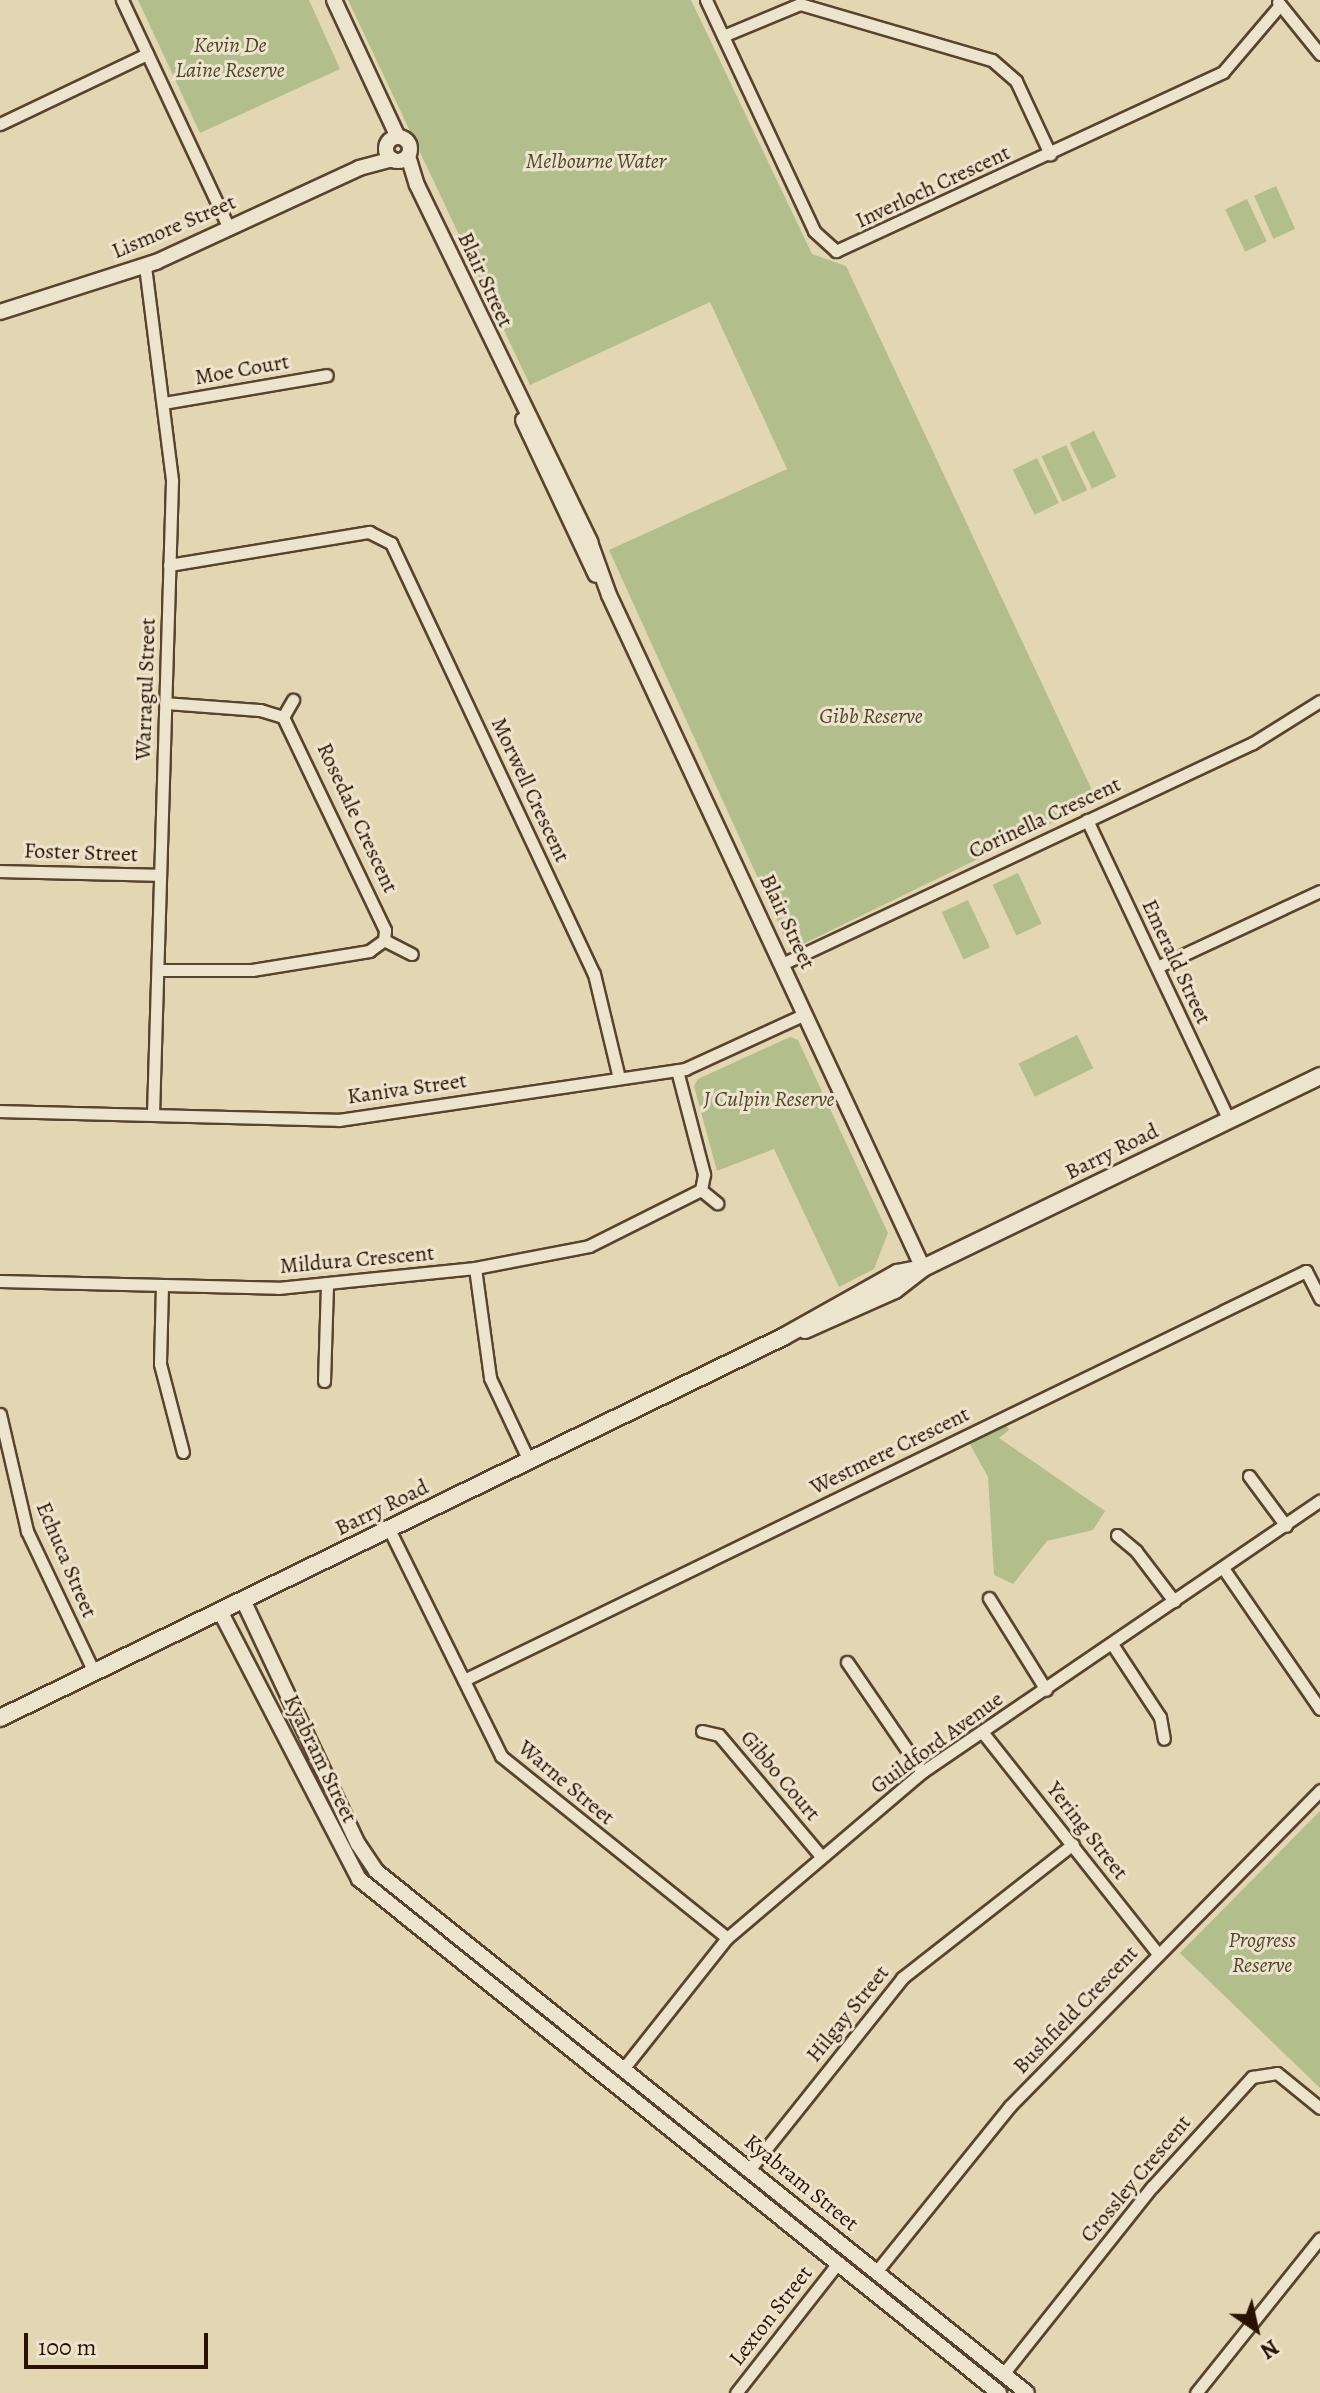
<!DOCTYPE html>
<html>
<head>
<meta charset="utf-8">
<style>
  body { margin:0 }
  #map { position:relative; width:1320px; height:2393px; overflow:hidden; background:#e3d6b3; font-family:Alegreya,serif }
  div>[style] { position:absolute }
  .green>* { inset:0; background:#b3be8d; transform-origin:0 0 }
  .roads { filter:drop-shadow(2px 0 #58432e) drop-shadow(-2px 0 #58432e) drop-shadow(0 2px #58432e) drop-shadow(0 -2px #58432e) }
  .minor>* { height:11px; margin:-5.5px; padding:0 5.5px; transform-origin:5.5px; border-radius:5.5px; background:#ede4ce }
  .tertiary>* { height:14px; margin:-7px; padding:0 7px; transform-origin:7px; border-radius:7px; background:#ede4ce }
  .tertiary>.ring { margin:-7px; padding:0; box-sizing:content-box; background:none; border:14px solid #ede4ce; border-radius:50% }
  .secondary>* { height:16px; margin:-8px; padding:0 8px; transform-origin:8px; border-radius:8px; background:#ede4ce }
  span { translate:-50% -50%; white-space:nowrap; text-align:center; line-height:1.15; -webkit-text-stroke:6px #ede4ce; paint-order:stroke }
  .park-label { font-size:22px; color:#52462b; font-style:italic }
  .street-label { font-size:22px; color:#291201 }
  .north { position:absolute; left:1216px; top:2289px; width:80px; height:80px; -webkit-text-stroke:6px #ede4ce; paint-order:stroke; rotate:146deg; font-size:22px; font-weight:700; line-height:32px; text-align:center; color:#291201 }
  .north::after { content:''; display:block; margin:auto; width:28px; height:36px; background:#291201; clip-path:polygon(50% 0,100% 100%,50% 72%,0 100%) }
  .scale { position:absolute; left:24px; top:2333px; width:184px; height:36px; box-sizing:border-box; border:4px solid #291201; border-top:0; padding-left:10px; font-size:24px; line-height:28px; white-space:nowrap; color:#291201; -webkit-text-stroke:6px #ede4ce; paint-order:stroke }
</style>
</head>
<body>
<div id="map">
  <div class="green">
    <i style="clip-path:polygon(138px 0,309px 0,340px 69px,200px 133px)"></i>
    <i style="clip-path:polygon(348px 0,691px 0,812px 254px,846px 266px,1097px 801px,801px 945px,786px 940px,609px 550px,787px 469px,710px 302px,530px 385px)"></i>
    <i style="left:1276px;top:186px;width:47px;height:24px;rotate:66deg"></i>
    <i style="left:1247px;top:199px;width:47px;height:24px;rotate:65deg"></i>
    <i style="left:1094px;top:431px;width:51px;height:27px;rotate:64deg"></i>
    <i style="left:1066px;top:445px;width:50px;height:27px;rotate:65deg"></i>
    <i style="left:1037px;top:458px;width:50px;height:27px;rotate:64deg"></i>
    <i style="left:1018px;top:873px;width:56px;height:28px;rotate:65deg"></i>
    <i style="left:968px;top:900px;width:52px;height:29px;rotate:65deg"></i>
    <i style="left:1077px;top:1035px;width:37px;height:65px;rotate:64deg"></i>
    <i style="clip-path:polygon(790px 1037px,798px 1040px,888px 1233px,874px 1269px,839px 1287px,774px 1149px,717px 1171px,694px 1086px,698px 1079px)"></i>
    <i style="clip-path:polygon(1004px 1420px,1009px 1430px,999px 1438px,1105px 1511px,1093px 1530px,1047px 1541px,1013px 1584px,994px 1575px,988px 1477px,967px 1439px)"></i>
    <i style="clip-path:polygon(1320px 1811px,1320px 2088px,1180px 1953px)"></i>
  </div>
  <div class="roads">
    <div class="minor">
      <i style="left:122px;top:0;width:252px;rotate:64.9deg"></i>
      <i style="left:706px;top:0;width:255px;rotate:64.9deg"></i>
      <i style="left:814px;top:231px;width:30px;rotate:42deg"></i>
      <i style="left:836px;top:251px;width:426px;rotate:-24.8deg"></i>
      <i style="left:1223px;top:72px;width:88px;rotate:-49.6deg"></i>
      <i style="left:1278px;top:2px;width:67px;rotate:51.1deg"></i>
      <i style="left:723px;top:36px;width:83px;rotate:-22.6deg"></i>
      <i style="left:800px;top:4px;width:200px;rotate:16.3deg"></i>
      <i style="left:992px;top:60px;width:32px;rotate:41deg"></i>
      <i style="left:1016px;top:81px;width:81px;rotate:65deg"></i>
      <i style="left:0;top:124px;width:163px;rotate:-25.5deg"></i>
      <i style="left:145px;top:266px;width:217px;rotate:82.8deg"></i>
      <i style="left:172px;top:481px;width:634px;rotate:91.72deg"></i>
      <i style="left:164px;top:403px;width:165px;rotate:-9.7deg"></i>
      <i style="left:169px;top:565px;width:203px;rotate:-9.4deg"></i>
      <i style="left:369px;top:532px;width:25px;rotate:27deg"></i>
      <i style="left:391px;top:543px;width:476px;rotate:64.8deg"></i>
      <i style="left:594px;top:974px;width:107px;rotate:76.5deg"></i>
      <i style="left:283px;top:717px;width:20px;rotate:-60deg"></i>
      <i style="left:1087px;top:820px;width:332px;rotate:64.7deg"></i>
      <i style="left:0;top:871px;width:160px;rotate:1.4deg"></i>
      <i style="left:384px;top:940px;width:31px;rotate:27deg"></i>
      <i style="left:782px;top:964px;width:520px;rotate:-25.14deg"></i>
      <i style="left:1253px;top:743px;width:79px;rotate:-32.1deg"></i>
      <i style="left:1157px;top:967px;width:180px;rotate:-25deg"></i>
      <i style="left:158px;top:970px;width:94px"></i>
      <i style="left:252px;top:970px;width:119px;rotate:-9.2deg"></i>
      <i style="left:369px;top:951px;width:19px;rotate:-36deg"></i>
      <i style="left:384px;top:940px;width:10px;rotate:-84deg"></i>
      <i style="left:385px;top:930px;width:236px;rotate:-115.6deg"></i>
      <i style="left:283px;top:717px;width:24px;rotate:-163deg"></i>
      <i style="left:260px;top:710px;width:95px;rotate:-175.8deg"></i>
      <i style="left:0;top:1111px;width:339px;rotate:1.5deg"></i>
      <i style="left:339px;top:1120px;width:350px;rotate:-8.4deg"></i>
      <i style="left:685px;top:1069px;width:132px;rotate:-24.6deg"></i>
      <i style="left:701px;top:1190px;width:21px;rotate:39deg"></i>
      <i style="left:475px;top:1268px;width:111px;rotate:82.2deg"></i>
      <i style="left:490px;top:1378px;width:92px;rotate:64.8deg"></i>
      <i style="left:0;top:1281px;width:278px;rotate:1.4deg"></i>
      <i style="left:278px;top:1288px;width:198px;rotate:-5.8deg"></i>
      <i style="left:475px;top:1268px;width:116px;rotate:-10.9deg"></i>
      <i style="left:589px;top:1246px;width:125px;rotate:-26.6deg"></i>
      <i style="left:701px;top:1190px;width:16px;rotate:-79deg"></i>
      <i style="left:704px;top:1174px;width:107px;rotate:-104.6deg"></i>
      <i style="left:162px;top:1286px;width:78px;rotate:91.5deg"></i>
      <i style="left:160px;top:1364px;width:91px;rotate:75.4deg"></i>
      <i style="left:324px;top:1381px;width:98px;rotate:-88.2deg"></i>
      <i style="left:0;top:1414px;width:120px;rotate:77deg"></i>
      <i style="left:27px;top:1531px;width:156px;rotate:64.6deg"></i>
      <i style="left:1249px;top:1476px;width:62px;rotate:53.5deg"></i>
      <i style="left:389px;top:1529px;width:253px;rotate:63.7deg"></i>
      <i style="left:501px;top:1756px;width:290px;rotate:38.8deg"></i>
      <i style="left:1117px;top:1535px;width:25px;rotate:40deg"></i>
      <i style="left:1136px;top:1551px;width:63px;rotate:52.8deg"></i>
      <i style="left:1223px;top:1568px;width:171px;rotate:55.5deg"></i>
      <i style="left:989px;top:1598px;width:108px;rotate:58.2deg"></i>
      <i style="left:1112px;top:1644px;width:87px;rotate:56.7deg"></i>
      <i style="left:1160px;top:1717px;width:22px;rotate:80deg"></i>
      <i style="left:847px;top:1662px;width:133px;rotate:55.7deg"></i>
      <i style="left:464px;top:1680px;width:936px;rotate:-25.91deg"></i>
      <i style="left:1306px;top:1271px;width:31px;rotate:63deg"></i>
      <i style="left:702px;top:1731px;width:17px;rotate:13deg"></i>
      <i style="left:719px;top:1735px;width:158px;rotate:49.9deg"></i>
      <i style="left:983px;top:1733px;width:282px;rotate:51.6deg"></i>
      <i style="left:623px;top:2069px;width:167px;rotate:-51.6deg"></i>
      <i style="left:727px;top:1938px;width:256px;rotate:-40.4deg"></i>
      <i style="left:922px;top:1772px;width:482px;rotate:-34.3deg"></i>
      <i style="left:749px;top:2170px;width:246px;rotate:-51.4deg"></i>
      <i style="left:902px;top:1978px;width:217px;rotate:-38.1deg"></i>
      <i style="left:876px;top:2272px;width:213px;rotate:-51.1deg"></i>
      <i style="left:1010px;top:2106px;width:443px;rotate:-45.5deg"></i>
      <i style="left:1003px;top:2374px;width:239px;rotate:-51.5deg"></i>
      <i style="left:1152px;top:2187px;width:149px;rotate:-47.7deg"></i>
      <i style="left:1252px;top:2077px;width:25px;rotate:-9deg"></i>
      <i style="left:1277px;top:2073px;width:55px;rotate:39.1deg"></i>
      <i style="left:736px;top:2393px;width:164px;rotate:-51.9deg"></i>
      <i style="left:1196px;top:2393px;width:198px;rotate:-51.3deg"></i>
    </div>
    <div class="tertiary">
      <i style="left:334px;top:0;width:151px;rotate:65deg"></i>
      <i class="ring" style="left:386px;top:137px;width:10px;height:10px"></i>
      <i style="left:408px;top:156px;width:30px;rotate:73deg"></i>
      <i style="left:417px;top:185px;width:397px;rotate:64.1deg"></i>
      <i style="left:590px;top:542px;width:56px;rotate:70.3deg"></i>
      <i style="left:609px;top:595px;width:743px;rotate:64.99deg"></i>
      <i style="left:0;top:312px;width:164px;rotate:-17.8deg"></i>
      <i style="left:156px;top:262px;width:224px;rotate:-24.8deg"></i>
      <i style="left:359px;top:168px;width:34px;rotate:-15deg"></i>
      <i style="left:523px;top:420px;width:171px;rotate:64.8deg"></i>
      <i style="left:243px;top:1600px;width:270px;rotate:64.8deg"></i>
      <i style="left:358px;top:1844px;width:32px;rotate:56deg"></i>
      <i style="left:376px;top:1871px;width:834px;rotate:38.72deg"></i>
      <i style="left:220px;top:1611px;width:302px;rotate:62.6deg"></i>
      <i style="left:359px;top:1879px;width:821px;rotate:38.77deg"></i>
    </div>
    <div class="secondary">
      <i style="left:805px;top:1330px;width:98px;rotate:-24deg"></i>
      <i style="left:895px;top:1290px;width:36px;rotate:-38deg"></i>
      <i style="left:0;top:1718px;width:871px;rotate:-25.95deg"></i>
      <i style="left:783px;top:1337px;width:131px;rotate:-29.3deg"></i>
      <i style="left:897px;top:1273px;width:26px;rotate:-11deg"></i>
      <i style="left:923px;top:1268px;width:441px;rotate:-25.8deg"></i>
    </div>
  </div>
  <div class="park-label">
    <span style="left:230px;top:58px">Kevin De<br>Laine Reserve</span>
    <span style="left:596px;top:162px">Melbourne Water</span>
    <span style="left:871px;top:717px">Gibb Reserve</span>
    <span style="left:769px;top:1100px">J Culpin Reserve</span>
    <span style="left:1262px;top:1953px">Progress<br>Reserve</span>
  </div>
  <div class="street-label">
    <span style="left:933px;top:187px;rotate:-25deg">Inverloch Crescent</span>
    <span style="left:174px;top:227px;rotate:-23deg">Lismore Street</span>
    <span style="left:485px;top:280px;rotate:65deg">Blair Street</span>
    <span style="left:242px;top:370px;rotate:-10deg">Moe Court</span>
    <span style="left:146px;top:689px;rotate:-88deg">Warragul Street</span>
    <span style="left:530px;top:790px;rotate:65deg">Morwell Crescent</span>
    <span style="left:357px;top:818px;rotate:65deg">Rosedale Crescent</span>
    <span style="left:1045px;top:818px;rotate:-25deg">Corinella Crescent</span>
    <span style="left:81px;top:853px;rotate:2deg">Foster Street</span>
    <span style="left:787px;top:922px;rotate:65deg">Blair Street</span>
    <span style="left:1176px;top:962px;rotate:65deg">Emerald Street</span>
    <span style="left:407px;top:1089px;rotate:-8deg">Kaniva Street</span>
    <span style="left:1112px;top:1152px;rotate:-26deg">Barry Road</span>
    <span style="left:357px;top:1260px;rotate:-5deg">Mildura Crescent</span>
    <span style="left:890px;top:1451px;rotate:-26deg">Westmere Crescent</span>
    <span style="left:382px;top:1508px;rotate:-26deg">Barry Road</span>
    <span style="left:66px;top:1560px;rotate:67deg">Echuca Street</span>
    <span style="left:937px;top:1743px;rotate:-36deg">Guildford Avenue</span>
    <span style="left:320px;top:1759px;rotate:64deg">Kyabram Street</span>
    <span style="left:780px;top:1776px;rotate:50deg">Gibbo Court</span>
    <span style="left:566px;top:1783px;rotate:40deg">Warne Street</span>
    <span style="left:1087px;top:1831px;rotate:52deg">Yering Street</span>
    <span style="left:1076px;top:2010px;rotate:-46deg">Bushfield Crescent</span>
    <span style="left:848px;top:2014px;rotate:-51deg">Hilgay Street</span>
    <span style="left:1136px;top:2179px;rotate:-50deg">Crossley Crescent</span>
    <span style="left:801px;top:2183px;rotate:39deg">Kyabram Street</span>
    <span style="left:771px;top:2316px;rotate:-52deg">Lexton Street</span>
  </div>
  <div class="north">N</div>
  <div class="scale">100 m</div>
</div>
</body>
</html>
